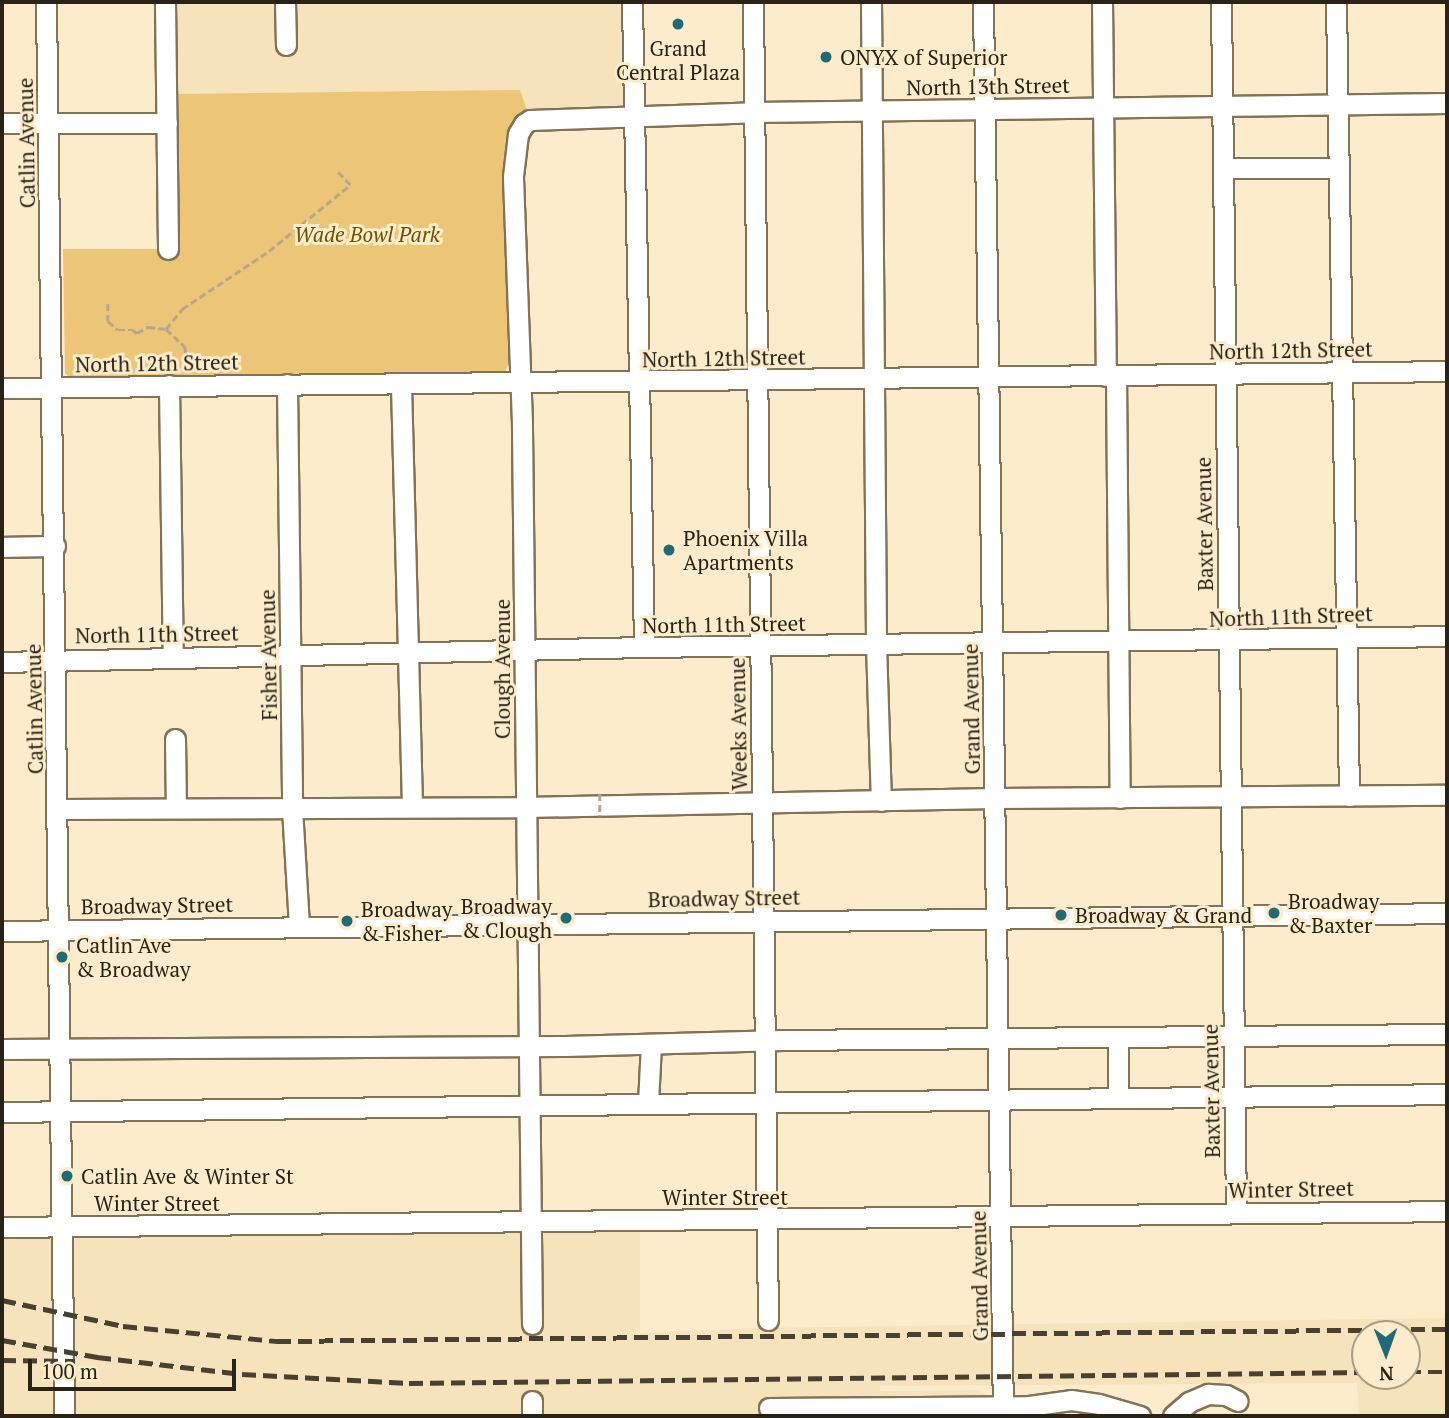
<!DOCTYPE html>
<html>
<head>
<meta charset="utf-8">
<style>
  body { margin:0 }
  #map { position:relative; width:1449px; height:1418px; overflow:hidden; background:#fceccc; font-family:"PT Serif",serif }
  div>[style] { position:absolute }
  .built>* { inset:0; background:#f6e2bb }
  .green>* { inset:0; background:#ecc576 }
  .path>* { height:2.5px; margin-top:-1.25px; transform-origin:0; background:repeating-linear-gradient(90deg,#b4a78e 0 7px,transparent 0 10.5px) }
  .roads { filter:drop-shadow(2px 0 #817356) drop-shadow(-2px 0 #817356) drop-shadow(0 2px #817356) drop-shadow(0 -2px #817356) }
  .minor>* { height:19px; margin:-9.5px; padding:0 9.5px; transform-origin:9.5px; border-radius:9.5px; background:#fff }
  .rail>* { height:4.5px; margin-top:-2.25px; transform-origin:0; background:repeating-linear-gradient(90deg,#484032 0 14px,transparent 0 21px) }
  .path-bridge>* { height:2.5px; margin-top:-1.25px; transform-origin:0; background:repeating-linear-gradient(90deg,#b4a78e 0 7px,transparent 0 10.5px) }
  .dots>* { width:19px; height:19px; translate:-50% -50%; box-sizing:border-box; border:4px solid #fceccc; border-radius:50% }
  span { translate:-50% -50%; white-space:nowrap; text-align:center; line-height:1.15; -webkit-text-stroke:6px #fceccc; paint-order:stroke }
  .poi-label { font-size:21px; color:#292317 }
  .left { translate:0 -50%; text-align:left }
  .right { translate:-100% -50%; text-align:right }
  .street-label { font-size:21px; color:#292317 }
  .park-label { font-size:21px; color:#6f5100; font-style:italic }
  .frame { position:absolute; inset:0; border:4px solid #292317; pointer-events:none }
  .north { position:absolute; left:1351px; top:1320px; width:70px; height:70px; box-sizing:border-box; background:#fceccc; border:2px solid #a89c84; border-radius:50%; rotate:179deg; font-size:19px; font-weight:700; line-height:28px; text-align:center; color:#292317 }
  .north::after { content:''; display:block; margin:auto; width:24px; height:32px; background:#226977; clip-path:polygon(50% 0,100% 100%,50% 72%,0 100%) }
  .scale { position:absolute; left:28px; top:1359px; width:208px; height:32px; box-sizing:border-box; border:4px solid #292317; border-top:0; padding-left:9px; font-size:21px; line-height:24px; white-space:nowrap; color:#292317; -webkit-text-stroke:5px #fceccc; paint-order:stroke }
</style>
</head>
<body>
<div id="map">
  <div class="built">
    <i style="clip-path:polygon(170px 2px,628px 2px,626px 106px,527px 110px,520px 90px,171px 94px)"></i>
    <i style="clip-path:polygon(evenodd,640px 1220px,640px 1333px,758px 1328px,1447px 1318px,1447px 1416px,1359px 1416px,1357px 1383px,880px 1386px,880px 1391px,979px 1390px,1003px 1406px,1003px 1416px,2px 1416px,2px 1227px,640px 1220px,1365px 1334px,1407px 1334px,1407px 1376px,1365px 1376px,1365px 1334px)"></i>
  </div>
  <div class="green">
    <i style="clip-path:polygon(520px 90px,527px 110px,519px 113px,513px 122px,509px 153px,510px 361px,505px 372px,70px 378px,65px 373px,63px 249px,171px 249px,171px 94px)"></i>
  </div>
  <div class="path">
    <i style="left:108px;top:304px;width:17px;rotate:90deg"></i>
    <i style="left:108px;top:321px;width:13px;rotate:42deg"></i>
    <i style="left:118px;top:330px;width:15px"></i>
    <i style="left:133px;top:330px;width:5px;rotate:37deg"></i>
    <i style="left:137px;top:333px;width:13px;rotate:-29deg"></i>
    <i style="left:148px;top:327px;width:18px;rotate:6deg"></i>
    <i style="left:166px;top:329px;width:26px;rotate:43deg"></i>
    <i style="left:185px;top:347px;width:23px;rotate:80deg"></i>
    <i style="left:166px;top:329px;width:26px;rotate:-51deg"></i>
    <i style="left:182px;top:309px;width:105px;rotate:-33.7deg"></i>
    <i style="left:269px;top:251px;width:104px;rotate:-39.2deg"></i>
    <i style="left:350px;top:185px;width:21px;rotate:-133deg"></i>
  </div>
  <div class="roads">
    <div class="minor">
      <i style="left:46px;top:2px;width:1414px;rotate:89.27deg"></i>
      <i style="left:165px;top:2px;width:247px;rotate:89.3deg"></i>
      <i style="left:285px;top:2px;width:43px;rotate:88.7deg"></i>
      <i style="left:632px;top:2px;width:645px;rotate:88.93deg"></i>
      <i style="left:753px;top:2px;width:1318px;rotate:89.35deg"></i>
      <i style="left:871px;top:2px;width:642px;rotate:89.55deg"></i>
      <i style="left:876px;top:644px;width:157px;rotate:88.2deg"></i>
      <i style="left:983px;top:2px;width:1414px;rotate:89.19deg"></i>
      <i style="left:1102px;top:2px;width:374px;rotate:89.4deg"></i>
      <i style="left:1221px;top:2px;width:1211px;rotate:89.29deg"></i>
      <i style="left:1336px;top:2px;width:794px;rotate:89.06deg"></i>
      <i style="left:2px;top:123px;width:165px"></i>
      <i style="left:1223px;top:168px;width:116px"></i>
      <i style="left:1116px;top:376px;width:422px;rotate:89.5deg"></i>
      <i style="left:287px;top:384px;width:424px;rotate:89.3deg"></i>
      <i style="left:292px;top:808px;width:118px;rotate:86.6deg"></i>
      <i style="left:169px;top:385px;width:271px;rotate:89.2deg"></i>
      <i style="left:401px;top:385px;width:422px;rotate:88.5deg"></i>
      <i style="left:2px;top:388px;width:1445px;rotate:-0.67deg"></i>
      <i style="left:2px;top:547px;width:53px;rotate:-1.1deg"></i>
      <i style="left:2px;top:662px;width:642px;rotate:-1.34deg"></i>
      <i style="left:644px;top:647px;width:803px;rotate:-0.78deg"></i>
      <i style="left:175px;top:739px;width:69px;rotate:89.2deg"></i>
      <i style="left:58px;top:809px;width:467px;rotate:-0.2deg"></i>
      <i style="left:525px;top:807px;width:470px;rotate:-1.1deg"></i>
      <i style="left:995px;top:798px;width:452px;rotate:-0.4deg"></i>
      <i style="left:2px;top:931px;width:1445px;rotate:-0.71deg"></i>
      <i style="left:2px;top:1049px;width:563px;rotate:-0.31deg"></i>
      <i style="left:565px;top:1046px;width:217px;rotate:-1.6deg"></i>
      <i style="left:782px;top:1040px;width:665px;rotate:-0.52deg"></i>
      <i style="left:1118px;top:1098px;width:60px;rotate:-90deg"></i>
      <i style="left:648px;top:1103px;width:59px;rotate:-87.1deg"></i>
      <i style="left:2px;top:1112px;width:1445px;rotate:-0.71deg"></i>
      <i style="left:2px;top:1227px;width:1445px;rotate:-0.63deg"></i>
      <i style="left:532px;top:1324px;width:901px;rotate:-90.64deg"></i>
      <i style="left:522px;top:423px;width:247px;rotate:-92.1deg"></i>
      <i style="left:513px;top:176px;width:42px;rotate:-83.2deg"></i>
      <i style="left:518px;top:134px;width:12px;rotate:-59deg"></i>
      <i style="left:524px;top:124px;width:7px;rotate:-34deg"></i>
      <i style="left:530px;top:120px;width:224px;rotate:-2deg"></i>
      <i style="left:754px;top:112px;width:693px;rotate:-0.74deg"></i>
      <i style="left:532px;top:1401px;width:15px;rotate:90deg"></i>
      <i style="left:769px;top:1408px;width:260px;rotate:-0.4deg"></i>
      <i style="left:1029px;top:1406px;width:42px;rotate:-8.1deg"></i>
      <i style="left:1071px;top:1400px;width:28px;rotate:8deg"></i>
      <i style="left:1099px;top:1404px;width:43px;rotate:16.3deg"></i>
      <i style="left:1173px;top:1416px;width:21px;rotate:-41deg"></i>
      <i style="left:1189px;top:1402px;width:21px;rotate:-23deg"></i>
      <i style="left:1208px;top:1394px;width:18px;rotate:3deg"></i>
      <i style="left:1226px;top:1395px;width:13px;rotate:27deg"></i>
    </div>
  </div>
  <div class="rail">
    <i style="left:2px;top:1300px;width:124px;rotate:12.1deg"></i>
    <i style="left:123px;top:1326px;width:155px;rotate:5.6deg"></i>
    <i style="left:277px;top:1341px;width:1170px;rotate:-0.59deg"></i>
    <i style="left:2px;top:1340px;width:97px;rotate:10.1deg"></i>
    <i style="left:97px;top:1357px;width:146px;rotate:6.7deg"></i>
    <i style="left:242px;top:1374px;width:167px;rotate:3.1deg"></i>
    <i style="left:409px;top:1383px;width:956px;rotate:-0.66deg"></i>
    <i style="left:2px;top:1360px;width:73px;rotate:0.8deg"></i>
    <i style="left:1407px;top:1372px;width:40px"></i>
  </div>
  <div class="path-bridge">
    <i style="left:600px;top:794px;width:22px;rotate:90deg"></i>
  </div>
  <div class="dots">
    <i style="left:678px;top:24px;background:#226977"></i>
    <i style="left:826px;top:57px;background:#226977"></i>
    <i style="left:669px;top:550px;background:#226977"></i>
    <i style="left:1274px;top:913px;background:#226977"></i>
    <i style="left:1061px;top:915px;background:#226977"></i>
    <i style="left:566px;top:918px;background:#226977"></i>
    <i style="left:347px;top:921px;background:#226977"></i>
    <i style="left:62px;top:957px;background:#226977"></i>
    <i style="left:67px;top:1176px;background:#226977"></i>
  </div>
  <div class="poi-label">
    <span style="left:678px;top:60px">Grand<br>Central Plaza</span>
    <span class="left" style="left:840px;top:57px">ONYX of Superior</span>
    <span class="left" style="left:683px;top:550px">Phoenix Villa<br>Apartments</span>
    <span class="left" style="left:1288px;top:913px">Broadway<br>&amp; Baxter</span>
    <span class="right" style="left:552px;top:918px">Broadway<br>&amp; Clough</span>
    <span class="left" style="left:361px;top:921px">Broadway<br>&amp; Fisher</span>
    <span class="left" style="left:1075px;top:915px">Broadway &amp; Grand</span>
    <span class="left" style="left:76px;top:957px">Catlin Ave<br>&amp; Broadway</span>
    <span class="left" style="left:81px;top:1176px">Catlin Ave &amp; Winter St</span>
  </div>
  <div class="street-label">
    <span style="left:988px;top:86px;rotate:-1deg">North 13th Street</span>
    <span style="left:26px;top:143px;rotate:-91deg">Catlin Avenue</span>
    <span style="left:1291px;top:350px;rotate:-1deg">North 12th Street</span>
    <span style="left:724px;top:358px;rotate:-1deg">North 12th Street</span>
    <span style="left:157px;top:363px;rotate:-1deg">North 12th Street</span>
    <span style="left:1204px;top:524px;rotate:-91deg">Baxter Avenue</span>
    <span style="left:1291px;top:616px;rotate:-2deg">North 11th Street</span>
    <span style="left:724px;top:624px;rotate:-1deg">North 11th Street</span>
    <span style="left:157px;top:634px;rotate:-1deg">North 11th Street</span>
    <span style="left:268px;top:655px;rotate:-91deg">Fisher Avenue</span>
    <span style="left:502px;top:669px;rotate:-90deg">Clough Avenue</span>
    <span style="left:34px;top:709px;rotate:-91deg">Catlin Avenue</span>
    <span style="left:971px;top:709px;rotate:-91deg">Grand Avenue</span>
    <span style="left:738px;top:724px;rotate:-91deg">Weeks Avenue</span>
    <span style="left:724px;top:898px;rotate:-1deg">Broadway Street</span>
    <span style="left:157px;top:905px;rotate:-1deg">Broadway Street</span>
    <span style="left:1211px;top:1091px;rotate:-91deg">Baxter Avenue</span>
    <span style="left:1291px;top:1189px;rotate:-1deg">Winter Street</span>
    <span style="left:725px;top:1197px">Winter Street</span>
    <span style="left:157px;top:1203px">Winter Street</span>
    <span style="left:979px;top:1276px;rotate:-91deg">Grand Avenue</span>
  </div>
  <div class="park-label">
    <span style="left:367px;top:234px">Wade Bowl Park</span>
  </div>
  <div class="frame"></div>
  <div class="north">N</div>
  <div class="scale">100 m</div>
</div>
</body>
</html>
